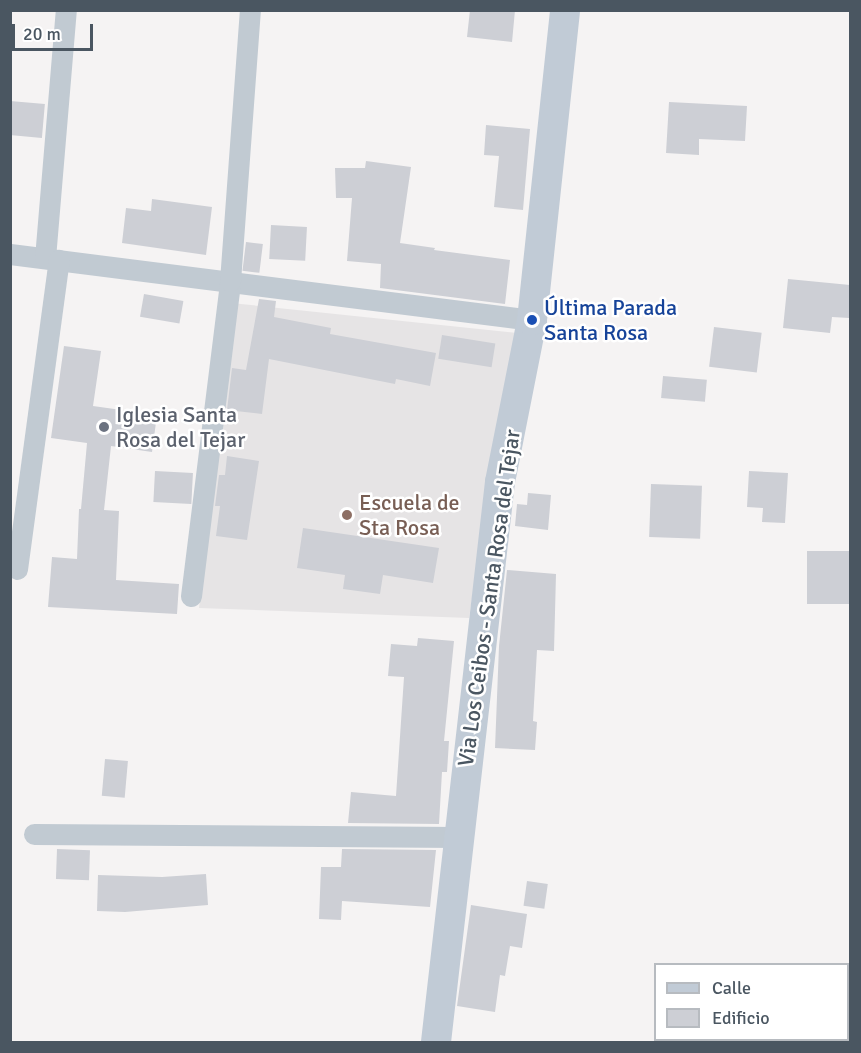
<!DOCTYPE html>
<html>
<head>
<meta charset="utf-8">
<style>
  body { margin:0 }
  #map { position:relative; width:861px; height:1053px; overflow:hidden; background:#f5f3f3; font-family:Signika,sans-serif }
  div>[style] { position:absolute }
  .education>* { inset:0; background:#e6e4e5 }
  .building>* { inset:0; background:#cdcfd5; transform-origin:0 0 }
  .street>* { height:21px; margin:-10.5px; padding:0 10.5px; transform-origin:10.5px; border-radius:10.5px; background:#c1cad2 }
  .secondary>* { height:30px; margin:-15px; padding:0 15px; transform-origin:15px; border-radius:15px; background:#c1cbd6 }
  .dots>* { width:16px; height:16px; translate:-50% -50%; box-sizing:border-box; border:3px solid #fff; border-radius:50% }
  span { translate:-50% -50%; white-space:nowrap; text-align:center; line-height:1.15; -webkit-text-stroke:5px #fff; paint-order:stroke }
  .transit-label { font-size:22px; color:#164399 }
  .left { translate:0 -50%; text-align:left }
  .worship-label { font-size:22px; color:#5b616d }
  .education-label { font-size:22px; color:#785e54 }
  .street-label { font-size:22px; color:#4a5661 }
  .frame { position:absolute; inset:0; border:12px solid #4a5661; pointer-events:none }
  .legend { position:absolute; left:654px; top:963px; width:195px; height:78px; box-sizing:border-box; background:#fff; border:2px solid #b7bbc0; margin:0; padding:8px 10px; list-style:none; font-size:18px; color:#4a5661 }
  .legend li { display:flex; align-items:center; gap:12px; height:30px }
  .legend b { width:30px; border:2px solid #b7bbc0 }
  .scale { position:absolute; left:12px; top:24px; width:81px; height:27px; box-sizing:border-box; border:3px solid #4a5661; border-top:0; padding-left:8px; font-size:18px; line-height:21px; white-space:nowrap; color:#4a5661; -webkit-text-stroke:4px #fff; paint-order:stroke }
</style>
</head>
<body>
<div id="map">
  <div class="education">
    <i style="clip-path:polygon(231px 303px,517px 333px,499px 421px,469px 618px,199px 608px)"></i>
  </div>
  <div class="building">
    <i style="clip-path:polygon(470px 10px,515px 10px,512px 42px,467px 37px)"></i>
    <i style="left:10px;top:101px;width:35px;height:34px;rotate:5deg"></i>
    <i style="clip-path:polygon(669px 102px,747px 106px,745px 141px,699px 139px,699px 155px,666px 153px)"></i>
    <i style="clip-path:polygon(486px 125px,530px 129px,523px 210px,494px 207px,499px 156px,484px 155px)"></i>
    <i style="clip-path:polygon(366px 161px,411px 167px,400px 243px,435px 248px,434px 250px,510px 260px,505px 304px,380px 288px,381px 264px,347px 261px,352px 198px,336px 198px,335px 168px,365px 168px)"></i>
    <i style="clip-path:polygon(152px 199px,212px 207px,206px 255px,122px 243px,126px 208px,151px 211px)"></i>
    <i style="left:271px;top:225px;width:36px;height:34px;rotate:3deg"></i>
    <i style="left:246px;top:242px;width:17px;height:29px;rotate:7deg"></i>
    <i style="clip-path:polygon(788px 279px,850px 285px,849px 318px,832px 317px,830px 333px,783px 328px)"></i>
    <i style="left:144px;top:294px;width:40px;height:23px;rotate:10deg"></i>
    <i style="clip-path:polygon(259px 299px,276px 301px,274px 317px,331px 328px,330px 334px,436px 353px,430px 386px,396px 379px,395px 384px,269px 359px,262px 414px,227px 410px,232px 368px,246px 370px)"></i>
    <i style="left:714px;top:327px;width:48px;height:40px;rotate:7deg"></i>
    <i style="left:442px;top:335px;width:54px;height:24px;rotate:9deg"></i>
    <i style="clip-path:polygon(64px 346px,101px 351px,93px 406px,157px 415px,152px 452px,111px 446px,104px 510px,119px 511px,116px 580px,179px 584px,177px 614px,48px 607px,52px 557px,77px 559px,79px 509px,81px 509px,87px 443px,51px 438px)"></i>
    <i style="left:663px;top:376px;width:44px;height:22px;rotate:5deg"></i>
    <i style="clip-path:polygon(227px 456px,259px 461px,247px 540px,216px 536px,220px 506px,215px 506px,219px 475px,225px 475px)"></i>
    <i style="left:155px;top:471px;width:38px;height:31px;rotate:3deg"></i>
    <i style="clip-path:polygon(749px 471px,788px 473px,785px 523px,762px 522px,763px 508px,747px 507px)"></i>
    <i style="left:651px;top:484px;width:51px;height:53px;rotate:2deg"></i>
    <i style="clip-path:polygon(528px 493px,551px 495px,548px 530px,515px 526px,517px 504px,527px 505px)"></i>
    <i style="clip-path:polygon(303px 528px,439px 548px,433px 583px,383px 575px,380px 594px,343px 589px,345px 575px,297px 568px)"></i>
    <i style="left:807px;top:551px;width:43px;height:53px"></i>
    <i style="clip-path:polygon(507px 570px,556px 574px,554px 651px,537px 650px,533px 721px,537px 722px,535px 750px,495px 748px,499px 646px)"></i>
    <i style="clip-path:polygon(418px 638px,454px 641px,444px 741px,449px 741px,447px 772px,442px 772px,439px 824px,348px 823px,351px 792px,396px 796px,404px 677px,388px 676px,391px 644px,417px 646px)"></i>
    <i style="left:105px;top:759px;width:23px;height:37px;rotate:5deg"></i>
    <i style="left:57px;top:849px;width:33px;height:30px;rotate:2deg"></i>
    <i style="clip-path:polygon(342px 849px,436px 850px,430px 907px,342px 901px,341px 920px,319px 919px,321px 867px,341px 867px)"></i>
    <i style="clip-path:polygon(206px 874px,208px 905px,125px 912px,97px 911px,98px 875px,162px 877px)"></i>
    <i style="left:527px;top:881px;width:21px;height:25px;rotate:8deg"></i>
    <i style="clip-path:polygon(471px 905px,527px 914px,522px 948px,510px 946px,505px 976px,500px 975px,495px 1012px,457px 1006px)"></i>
  </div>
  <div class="street">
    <i style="left:10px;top:254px;width:526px;rotate:7.21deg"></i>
    <i style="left:45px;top:258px;width:249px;rotate:-85.2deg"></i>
    <i style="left:17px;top:569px;width:312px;rotate:-82.3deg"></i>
    <i style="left:191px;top:596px;width:317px;rotate:-82.9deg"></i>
    <i style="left:230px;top:281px;width:272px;rotate:-85.8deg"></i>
    <i style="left:34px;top:834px;width:424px;rotate:0.4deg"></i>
  </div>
  <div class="secondary">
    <i style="left:436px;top:1042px;width:564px;rotate:-83.48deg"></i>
    <i style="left:500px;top:482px;width:165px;rotate:-78.8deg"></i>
    <i style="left:532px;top:320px;width:312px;rotate:-83.9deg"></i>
  </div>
  <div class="dots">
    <i style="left:532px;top:320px;background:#1a4fb4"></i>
    <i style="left:104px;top:427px;background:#6b7280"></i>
    <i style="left:347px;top:515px;background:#8d6e63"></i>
  </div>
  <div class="transit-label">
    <span class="left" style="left:544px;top:320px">Última Parada<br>Santa Rosa</span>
  </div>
  <div class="worship-label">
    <span class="left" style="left:116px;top:427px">Iglesia Santa<br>Rosa del Tejar</span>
  </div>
  <div class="education-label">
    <span class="left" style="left:359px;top:515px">Escuela de<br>Sta Rosa</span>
  </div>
  <div class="street-label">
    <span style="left:489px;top:598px;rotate:-82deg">Via Los Ceibos - Santa Rosa del Tejar</span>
  </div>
  <div class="frame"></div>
  <ul class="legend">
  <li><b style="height:8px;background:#c1cbd6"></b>Calle</li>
  <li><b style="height:16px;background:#cdcfd5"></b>Edificio</li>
  </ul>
  <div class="scale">20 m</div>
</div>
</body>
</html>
